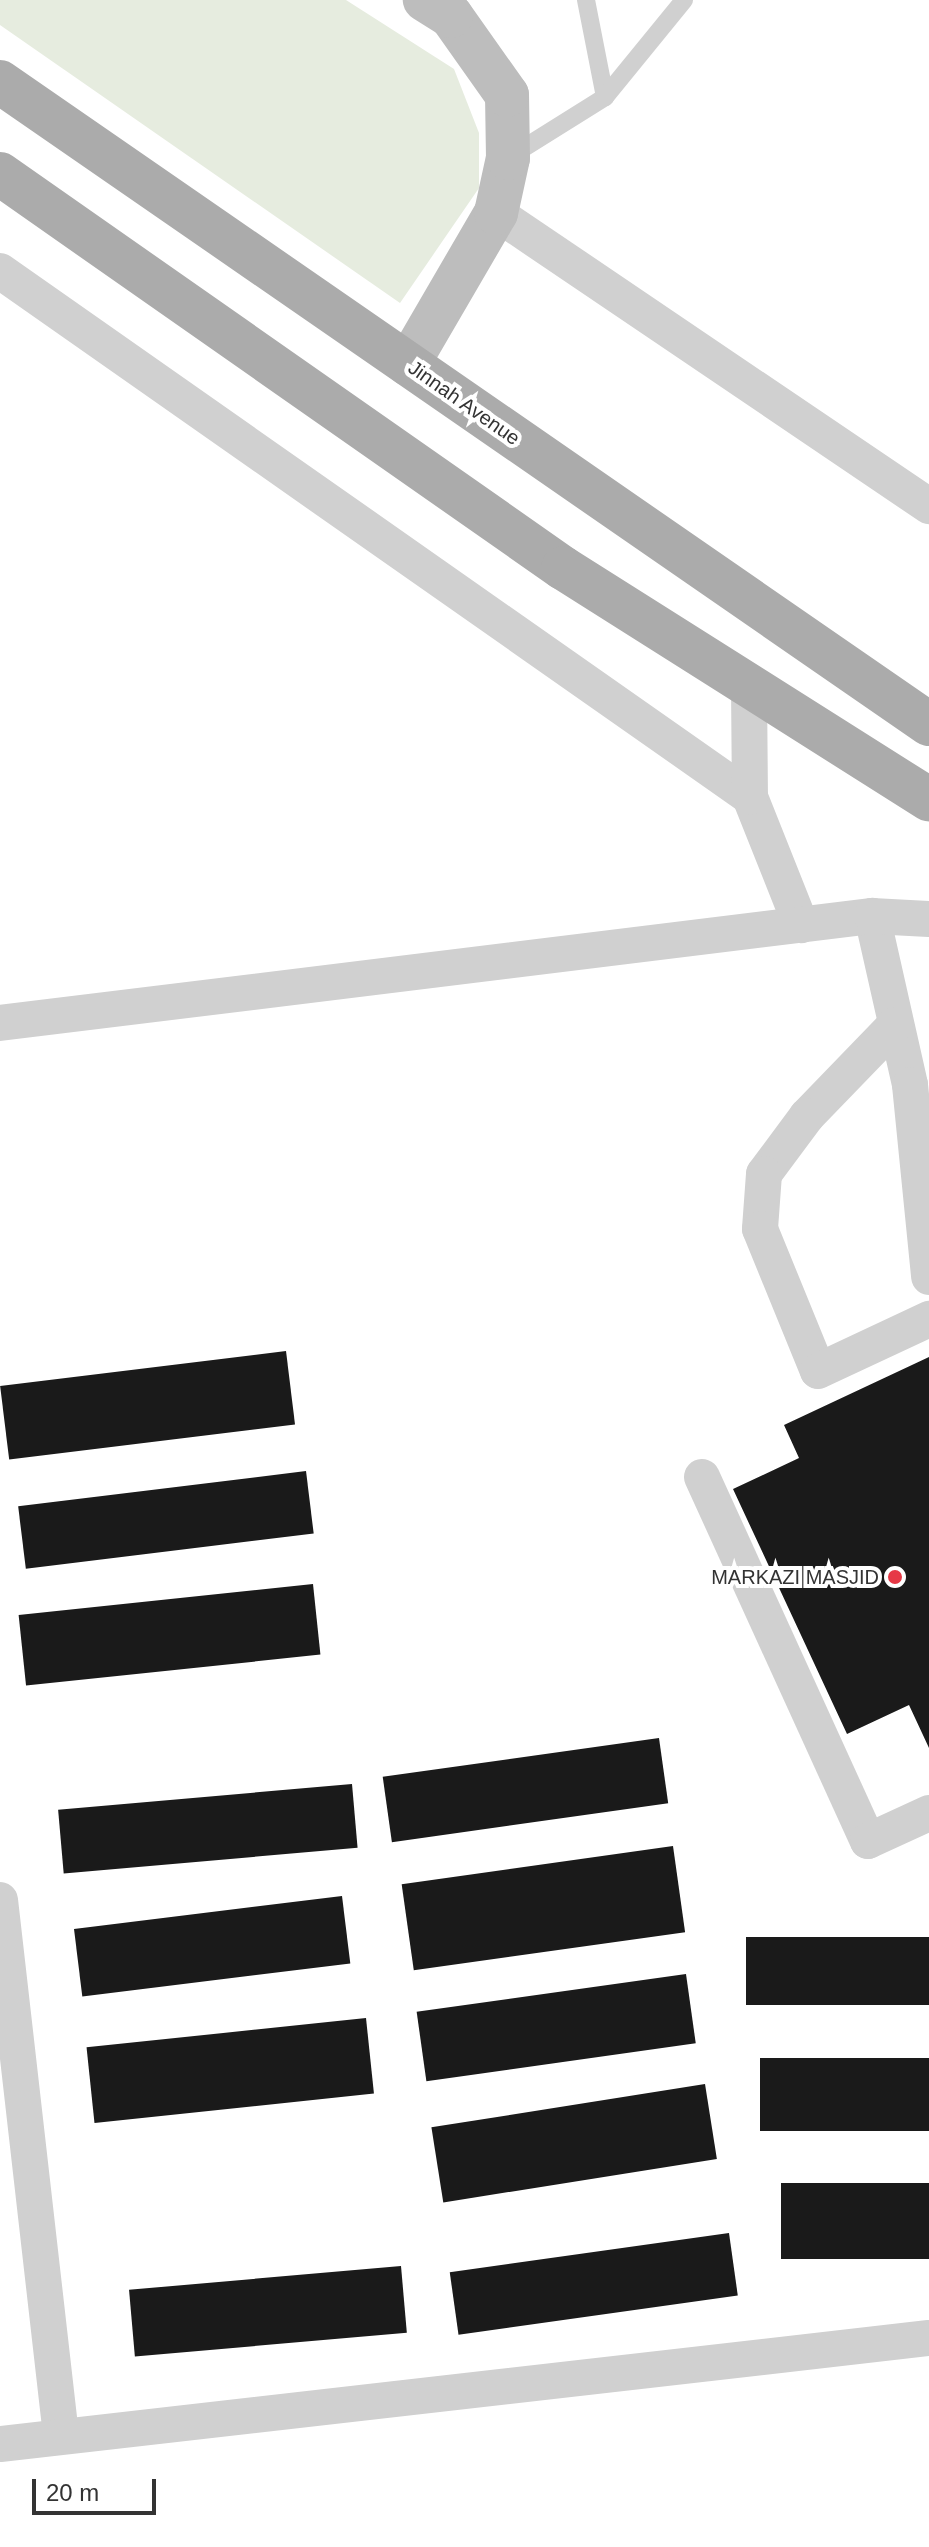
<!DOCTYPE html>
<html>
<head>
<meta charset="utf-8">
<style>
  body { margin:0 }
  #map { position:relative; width:929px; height:2547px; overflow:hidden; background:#fff; font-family:Helvetica,sans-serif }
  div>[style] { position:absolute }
  .green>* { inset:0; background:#e6ecdf }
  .building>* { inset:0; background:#1a1a1a; transform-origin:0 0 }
  .lane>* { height:18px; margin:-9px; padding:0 9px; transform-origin:9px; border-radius:9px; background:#d0d0d0 }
  .street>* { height:36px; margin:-18px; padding:0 18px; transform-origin:18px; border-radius:18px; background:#d0d0d0 }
  .secondary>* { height:44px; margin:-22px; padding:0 22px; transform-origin:22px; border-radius:22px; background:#bdbdbd }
  .primary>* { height:44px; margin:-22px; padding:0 22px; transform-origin:22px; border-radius:22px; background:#ababab }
  .dots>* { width:22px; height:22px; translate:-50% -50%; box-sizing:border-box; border:4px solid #fff; border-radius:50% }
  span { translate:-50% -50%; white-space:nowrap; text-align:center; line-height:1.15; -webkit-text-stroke:8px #fff; paint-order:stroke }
  .street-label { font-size:20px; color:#333 }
  .poi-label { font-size:20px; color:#333 }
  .right { translate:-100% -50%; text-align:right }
  .scale { position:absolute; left:32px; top:2479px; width:124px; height:36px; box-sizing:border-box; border:4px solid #333; border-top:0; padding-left:10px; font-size:24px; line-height:28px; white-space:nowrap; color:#333; -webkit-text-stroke:6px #fff; paint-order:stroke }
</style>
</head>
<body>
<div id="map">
  <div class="green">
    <i style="clip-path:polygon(0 0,346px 0,454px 69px,479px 133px,479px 188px,400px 303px,0 25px)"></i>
  </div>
  <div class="building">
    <i style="left:286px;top:1351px;width:74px;height:288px;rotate:83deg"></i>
    <i style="clip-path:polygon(929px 1357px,929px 1748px,909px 1705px,847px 1734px,733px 1489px,799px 1458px,784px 1425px)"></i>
    <i style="left:306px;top:1471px;width:63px;height:290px;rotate:83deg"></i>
    <i style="left:313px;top:1584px;width:71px;height:296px;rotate:84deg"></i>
    <i style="left:659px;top:1738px;width:66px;height:279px;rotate:82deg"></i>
    <i style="left:352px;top:1784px;width:64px;height:295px;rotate:85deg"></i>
    <i style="left:673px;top:1846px;width:87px;height:274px;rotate:82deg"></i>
    <i style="left:342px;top:1896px;width:68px;height:270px;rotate:83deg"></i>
    <i style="left:929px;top:1937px;width:68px;height:183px;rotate:90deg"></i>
    <i style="left:686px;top:1974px;width:70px;height:272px;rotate:82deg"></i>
    <i style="left:366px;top:2018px;width:76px;height:281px;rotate:84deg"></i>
    <i style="left:929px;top:2058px;width:73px;height:169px;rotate:90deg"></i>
    <i style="left:705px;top:2084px;width:76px;height:277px;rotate:81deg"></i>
    <i style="left:929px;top:2183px;width:76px;height:148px;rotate:90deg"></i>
    <i style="left:729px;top:2233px;width:63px;height:282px;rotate:82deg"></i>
    <i style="left:401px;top:2266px;width:67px;height:273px;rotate:85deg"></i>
  </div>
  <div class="lane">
    <i style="left:586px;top:0;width:99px;rotate:78.9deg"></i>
    <i style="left:511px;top:156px;width:111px;rotate:-32.1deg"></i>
    <i style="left:605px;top:97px;width:125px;rotate:-50.8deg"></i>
  </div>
  <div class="street">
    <i style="left:496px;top:213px;width:523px;rotate:34.09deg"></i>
    <i style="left:0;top:271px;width:916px;rotate:35.04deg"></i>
    <i style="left:750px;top:797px;width:138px;rotate:68.3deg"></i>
    <i style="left:749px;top:686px;width:111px;rotate:89.5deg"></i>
    <i style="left:872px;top:916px;width:173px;rotate:77.3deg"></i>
    <i style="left:910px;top:1085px;width:193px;rotate:84.3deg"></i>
    <i style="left:0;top:1023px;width:879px;rotate:-7deg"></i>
    <i style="left:872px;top:916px;width:57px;rotate:3deg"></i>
    <i style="left:895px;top:1025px;width:127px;rotate:134deg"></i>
    <i style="left:807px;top:1116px;width:72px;rotate:126.6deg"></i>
    <i style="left:764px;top:1174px;width:55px;rotate:94.2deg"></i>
    <i style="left:760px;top:1229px;width:153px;rotate:67.8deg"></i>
    <i style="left:818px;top:1371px;width:123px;rotate:-25.1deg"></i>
    <i style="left:702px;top:1477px;width:400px;rotate:65.5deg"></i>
    <i style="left:868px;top:1841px;width:67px;rotate:-24.7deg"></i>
    <i style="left:0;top:1900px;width:538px;rotate:83.5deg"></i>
    <i style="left:0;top:2444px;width:935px;rotate:-6.51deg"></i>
  </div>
  <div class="secondary">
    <i style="left:408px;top:364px;width:175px;rotate:-59.8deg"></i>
    <i style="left:496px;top:213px;width:56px;rotate:-77.7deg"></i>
    <i style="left:508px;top:158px;width:63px;rotate:-90.9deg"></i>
    <i style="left:507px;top:95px;width:97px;rotate:-125.3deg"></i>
    <i style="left:451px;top:16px;width:31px;rotate:-148deg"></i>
  </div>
  <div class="primary">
    <i style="left:0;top:82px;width:1129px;rotate:34.65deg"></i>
    <i style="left:0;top:174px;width:687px;rotate:34.99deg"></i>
    <i style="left:563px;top:568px;width:433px;rotate:32.3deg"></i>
  </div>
  <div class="dots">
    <i style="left:895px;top:1577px;background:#e63946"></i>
  </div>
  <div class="street-label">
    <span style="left:464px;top:403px;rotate:35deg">Jinnah Avenue</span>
  </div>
  <div class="poi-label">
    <span class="right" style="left:879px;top:1577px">MARKAZI MASJID</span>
  </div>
  <div class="scale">20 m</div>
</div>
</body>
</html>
